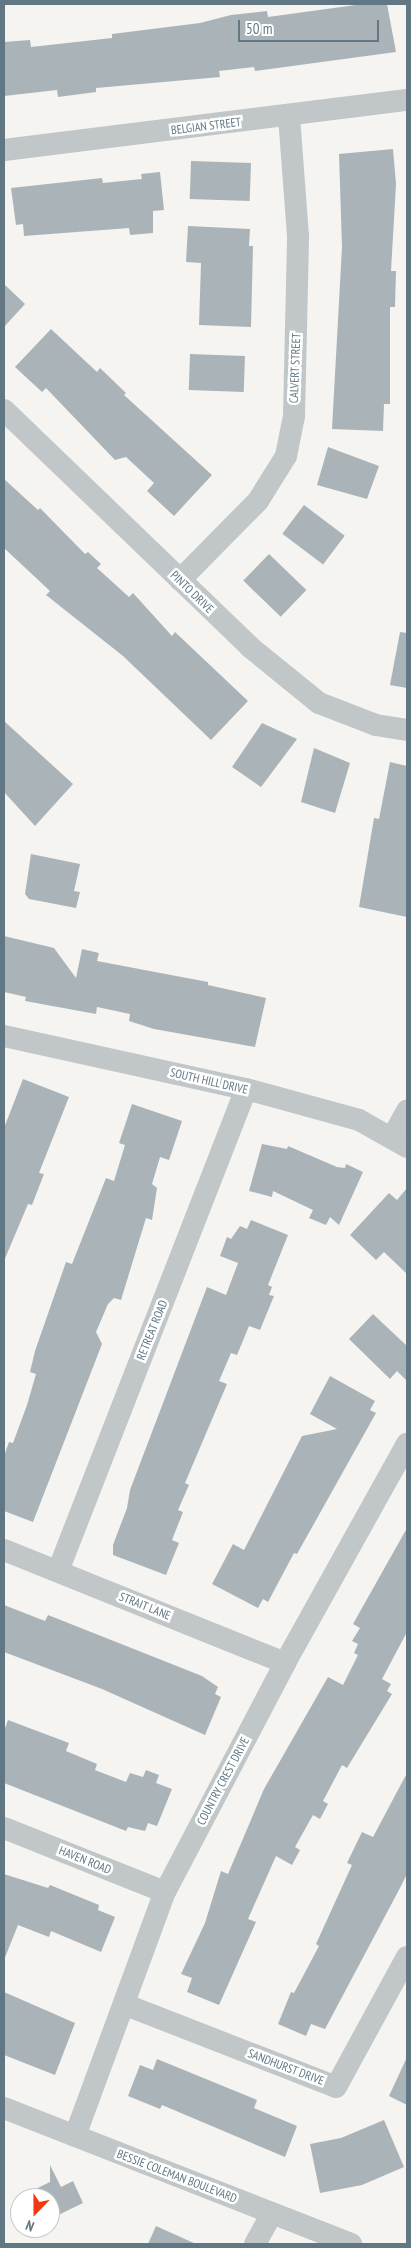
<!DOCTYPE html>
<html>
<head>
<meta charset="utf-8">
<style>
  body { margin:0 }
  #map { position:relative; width:411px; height:2248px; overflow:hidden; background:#f5f4f0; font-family:"PT Sans Narrow",sans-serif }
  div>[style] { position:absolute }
  .building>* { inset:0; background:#aab4b8; transform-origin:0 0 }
  .minor>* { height:22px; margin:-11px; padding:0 11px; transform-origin:11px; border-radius:11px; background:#c1c6c9 }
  span { translate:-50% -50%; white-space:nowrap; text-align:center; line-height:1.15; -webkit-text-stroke:5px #fff; paint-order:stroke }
  .street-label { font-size:12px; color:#617784 }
  .frame { position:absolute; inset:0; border:5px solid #617784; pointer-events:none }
  .north { position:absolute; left:10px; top:2188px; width:50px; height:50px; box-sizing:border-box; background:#fff; border:1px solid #c0c9ce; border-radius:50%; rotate:202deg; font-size:14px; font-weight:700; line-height:20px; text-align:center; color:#617784 }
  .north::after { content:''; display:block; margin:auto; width:18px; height:22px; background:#f23713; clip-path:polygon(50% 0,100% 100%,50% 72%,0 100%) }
  .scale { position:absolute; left:238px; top:20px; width:141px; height:22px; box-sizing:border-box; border:2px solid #617784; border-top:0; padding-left:6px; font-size:15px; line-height:18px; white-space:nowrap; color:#617784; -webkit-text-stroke:4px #fff; paint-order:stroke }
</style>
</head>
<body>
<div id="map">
  <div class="building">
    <i style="clip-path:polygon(363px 4px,387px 4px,396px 52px,255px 71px,254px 67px,219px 71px,220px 77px,96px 88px,96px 92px,58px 97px,57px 90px,4px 96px,4px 42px,30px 40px,31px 47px,112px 38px,112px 34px,200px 23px,231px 15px,267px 11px,268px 17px)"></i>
    <i style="clip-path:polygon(393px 149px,396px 184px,391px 271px,396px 271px,395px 307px,390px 307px,390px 404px,384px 404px,383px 431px,332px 429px,342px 247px,339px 154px)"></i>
    <i style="left:251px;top:163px;width:38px;height:60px;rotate:92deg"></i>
    <i style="clip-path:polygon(160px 172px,164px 210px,153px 211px,153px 233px,130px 235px,129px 228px,24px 236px,23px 224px,16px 225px,11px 188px,102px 178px,103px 183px,142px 179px,141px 174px)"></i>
    <i style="clip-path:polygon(188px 226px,250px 229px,249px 246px,253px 246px,251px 327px,199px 325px,201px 263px,186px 262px)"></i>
    <i style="clip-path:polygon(4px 284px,25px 304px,4px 327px)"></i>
    <i style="clip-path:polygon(51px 329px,97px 372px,100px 368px,126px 393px,124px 395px,212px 475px,174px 516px,147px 491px,154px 483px,126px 457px,115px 460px,46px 388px,42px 392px,15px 367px)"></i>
    <i style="left:190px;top:354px;width:55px;height:36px;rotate:2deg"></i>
    <i style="clip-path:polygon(328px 447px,379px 466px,367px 499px,317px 485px)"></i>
    <i style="clip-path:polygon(4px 479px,38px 510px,40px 508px,85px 554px,88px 552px,101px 564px,97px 568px,129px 597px,133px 593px,172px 636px,175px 632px,248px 701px,211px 740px,123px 656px,46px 595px,50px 591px,4px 548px)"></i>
    <i style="left:304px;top:505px;width:51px;height:36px;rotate:37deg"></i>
    <i style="left:269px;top:554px;width:52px;height:37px;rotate:44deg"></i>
    <i style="clip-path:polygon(400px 632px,407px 633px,407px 688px,390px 685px)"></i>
    <i style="clip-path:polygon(4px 721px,73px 784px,35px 826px,4px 792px)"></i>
    <i style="clip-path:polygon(262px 723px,297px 739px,261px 787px,232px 767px)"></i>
    <i style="clip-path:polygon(314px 748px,350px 763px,335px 813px,301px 802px)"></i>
    <i style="clip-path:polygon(390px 762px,407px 766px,407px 917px,359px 907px,374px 818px,379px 819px)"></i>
    <i style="clip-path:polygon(31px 854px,80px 864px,74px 891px,80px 892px,76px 908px,29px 899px,25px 894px)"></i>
    <i style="clip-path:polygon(4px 936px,54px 948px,76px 978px,82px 949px,99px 953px,97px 961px,208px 982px,208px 985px,266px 998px,255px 1047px,154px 1029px,129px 1021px,130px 1014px,97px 1007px,96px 1014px,25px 1001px,26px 997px,4px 992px)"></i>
    <i style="clip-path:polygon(23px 1079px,69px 1097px,39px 1173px,44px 1174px,32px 1205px,28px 1204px,4px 1261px,4px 1128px)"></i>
    <i style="clip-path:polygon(132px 1104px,182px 1121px,169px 1160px,160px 1157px,152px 1184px,157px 1188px,152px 1220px,146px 1218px,121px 1300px,114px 1298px,108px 1304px,96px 1332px,102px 1344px,33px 1522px,4px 1511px,4px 1456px,9px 1442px,13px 1443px,27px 1405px,36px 1374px,30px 1372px,35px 1351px,66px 1262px,72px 1264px,106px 1178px,114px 1181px,125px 1145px,119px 1143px)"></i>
    <i style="clip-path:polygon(262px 1144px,287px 1149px,288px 1146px,337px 1167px,345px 1168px,346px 1164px,363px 1172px,339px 1225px,330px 1217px,326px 1225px,309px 1218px,313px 1210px,273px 1191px,272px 1197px,249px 1191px)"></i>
    <i style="clip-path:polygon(407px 1188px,407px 1274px,384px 1252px,376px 1260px,350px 1235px,389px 1193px,397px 1200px)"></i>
    <i style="clip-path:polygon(251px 1220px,288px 1235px,268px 1285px,272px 1287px,269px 1295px,274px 1296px,260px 1330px,249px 1326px,237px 1355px,231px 1353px,219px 1381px,227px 1384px,185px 1483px,189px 1485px,178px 1510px,183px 1512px,172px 1540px,179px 1543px,166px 1575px,113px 1555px,113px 1545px,127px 1508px,130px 1490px,207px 1287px,226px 1295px,238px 1263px,220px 1256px,227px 1237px,231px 1239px,240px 1226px,247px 1229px)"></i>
    <i style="clip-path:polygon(373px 1314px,407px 1346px,407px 1381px,397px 1371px,390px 1379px,349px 1339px)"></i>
    <i style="clip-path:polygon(330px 1376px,375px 1401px,370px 1410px,376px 1413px,297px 1554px,294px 1553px,268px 1602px,263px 1599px,258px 1608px,212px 1584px,233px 1544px,244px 1550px,302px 1436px,337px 1429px,310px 1414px)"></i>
    <i style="clip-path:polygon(407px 1528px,407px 1632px,382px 1679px,391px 1684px,387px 1691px,392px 1694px,347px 1768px,342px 1765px,323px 1801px,328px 1804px,320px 1819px,313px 1815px,295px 1847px,300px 1850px,292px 1865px,276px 1856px,248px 1919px,256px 1922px,219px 2005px,187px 1992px,192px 1978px,181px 1974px,205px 1923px,221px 1871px,228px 1874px,264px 1789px,328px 1677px,343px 1685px,358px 1655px,354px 1653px,358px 1644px,352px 1641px,360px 1628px,353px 1624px)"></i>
    <i style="clip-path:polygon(4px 1605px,45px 1621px,48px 1615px,202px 1676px,218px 1687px,215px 1694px,221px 1697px,205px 1735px,102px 1689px,4px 1652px)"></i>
    <i style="clip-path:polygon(8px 1720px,69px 1743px,66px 1751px,97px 1764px,95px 1770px,126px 1782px,130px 1773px,143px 1777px,146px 1770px,159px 1775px,156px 1783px,172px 1789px,157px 1826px,148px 1823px,145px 1831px,128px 1827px,126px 1831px,4px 1783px,4px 1731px)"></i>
    <i style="clip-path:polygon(407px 1773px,407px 1874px,400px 1888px,325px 2029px,311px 2024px,306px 2036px,278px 2024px,291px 1992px,294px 1993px,319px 1946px,316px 1944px,352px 1865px,347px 1863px,362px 1832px,373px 1837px)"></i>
    <i style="clip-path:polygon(4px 1874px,48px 1888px,50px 1885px,99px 1905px,98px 1910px,115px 1917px,101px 1952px,51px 1931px,49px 1937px,18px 1925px,4px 1960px)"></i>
    <i style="clip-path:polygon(4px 1992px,75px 2023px,55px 2075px,4px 2055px)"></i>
    <i style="clip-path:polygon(407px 2057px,407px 2105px,389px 2096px)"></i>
    <i style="clip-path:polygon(157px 2059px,257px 2100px,254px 2108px,297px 2126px,285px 2157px,162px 2105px,160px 2109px,128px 2096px,140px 2065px,153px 2070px)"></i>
    <i style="clip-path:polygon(384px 2120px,404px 2167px,362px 2185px,320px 2193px,310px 2144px,341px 2138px)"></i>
    <i style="clip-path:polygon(50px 2165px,61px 2187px,73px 2181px,83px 2203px,50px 2219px,50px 2198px,17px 2198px,50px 2182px)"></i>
    <i style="clip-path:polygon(156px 2226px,196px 2244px,148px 2244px)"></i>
  </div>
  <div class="minor">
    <i style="left:4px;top:150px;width:406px;rotate:-7.1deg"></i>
    <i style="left:4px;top:410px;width:342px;rotate:43.9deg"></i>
    <i style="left:250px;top:647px;width:89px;rotate:39.1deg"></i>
    <i style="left:319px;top:703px;width:61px;rotate:21.1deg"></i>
    <i style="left:376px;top:725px;width:31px;rotate:9deg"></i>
    <i style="left:180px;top:580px;width:111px;rotate:-45.4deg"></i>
    <i style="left:258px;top:501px;width:53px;rotate:-58.1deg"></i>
    <i style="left:286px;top:456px;width:41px;rotate:-78.7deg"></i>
    <i style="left:294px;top:416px;width:180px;rotate:-88.7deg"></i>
    <i style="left:298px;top:236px;width:119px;rotate:-94.3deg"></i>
    <i style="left:4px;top:1036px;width:248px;rotate:12.4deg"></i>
    <i style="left:246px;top:1089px;width:117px;rotate:15.3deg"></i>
    <i style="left:359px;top:1120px;width:55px;rotate:29.4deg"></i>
    <i style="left:393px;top:1136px;width:29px;rotate:-61deg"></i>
    <i style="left:4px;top:1550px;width:303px;rotate:21.9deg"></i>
    <i style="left:58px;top:1571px;width:517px;rotate:-68.69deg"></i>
    <i style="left:4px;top:1828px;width:173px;rotate:21.7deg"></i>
    <i style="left:126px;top:2005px;width:225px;rotate:21.3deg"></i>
    <i style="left:336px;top:2087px;width:148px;rotate:-61.4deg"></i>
    <i style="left:4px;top:2108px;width:373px;rotate:21.4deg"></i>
    <i style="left:75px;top:2136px;width:260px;rotate:-69.8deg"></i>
    <i style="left:165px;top:1892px;width:259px;rotate:-62.3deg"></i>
    <i style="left:285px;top:1663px;width:251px;rotate:-60.9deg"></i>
    <i style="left:255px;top:2244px;width:35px;rotate:-61deg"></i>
  </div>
  <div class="street-label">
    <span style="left:206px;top:126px;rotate:-7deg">BELGIAN STREET</span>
    <span style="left:295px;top:368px;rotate:-88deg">CALVERT STREET</span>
    <span style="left:192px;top:592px;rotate:44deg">PINTO DRIVE</span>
    <span style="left:209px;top:1081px;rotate:13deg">SOUTH HILL DRIVE</span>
    <span style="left:152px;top:1330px;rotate:-68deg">RETREAT ROAD</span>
    <span style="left:145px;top:1606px;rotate:22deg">STRAIT LANE</span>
    <span style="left:223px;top:1781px;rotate:-62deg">COUNTRY CREST DRIVE</span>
    <span style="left:85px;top:1860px;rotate:22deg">HAVEN ROAD</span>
    <span style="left:286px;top:2067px;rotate:21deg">SANDHURST DRIVE</span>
    <span style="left:177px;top:2176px;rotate:21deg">BESSIE COLEMAN BOULEVARD</span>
  </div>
  <div class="frame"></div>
  <div class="north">N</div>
  <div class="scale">50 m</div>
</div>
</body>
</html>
